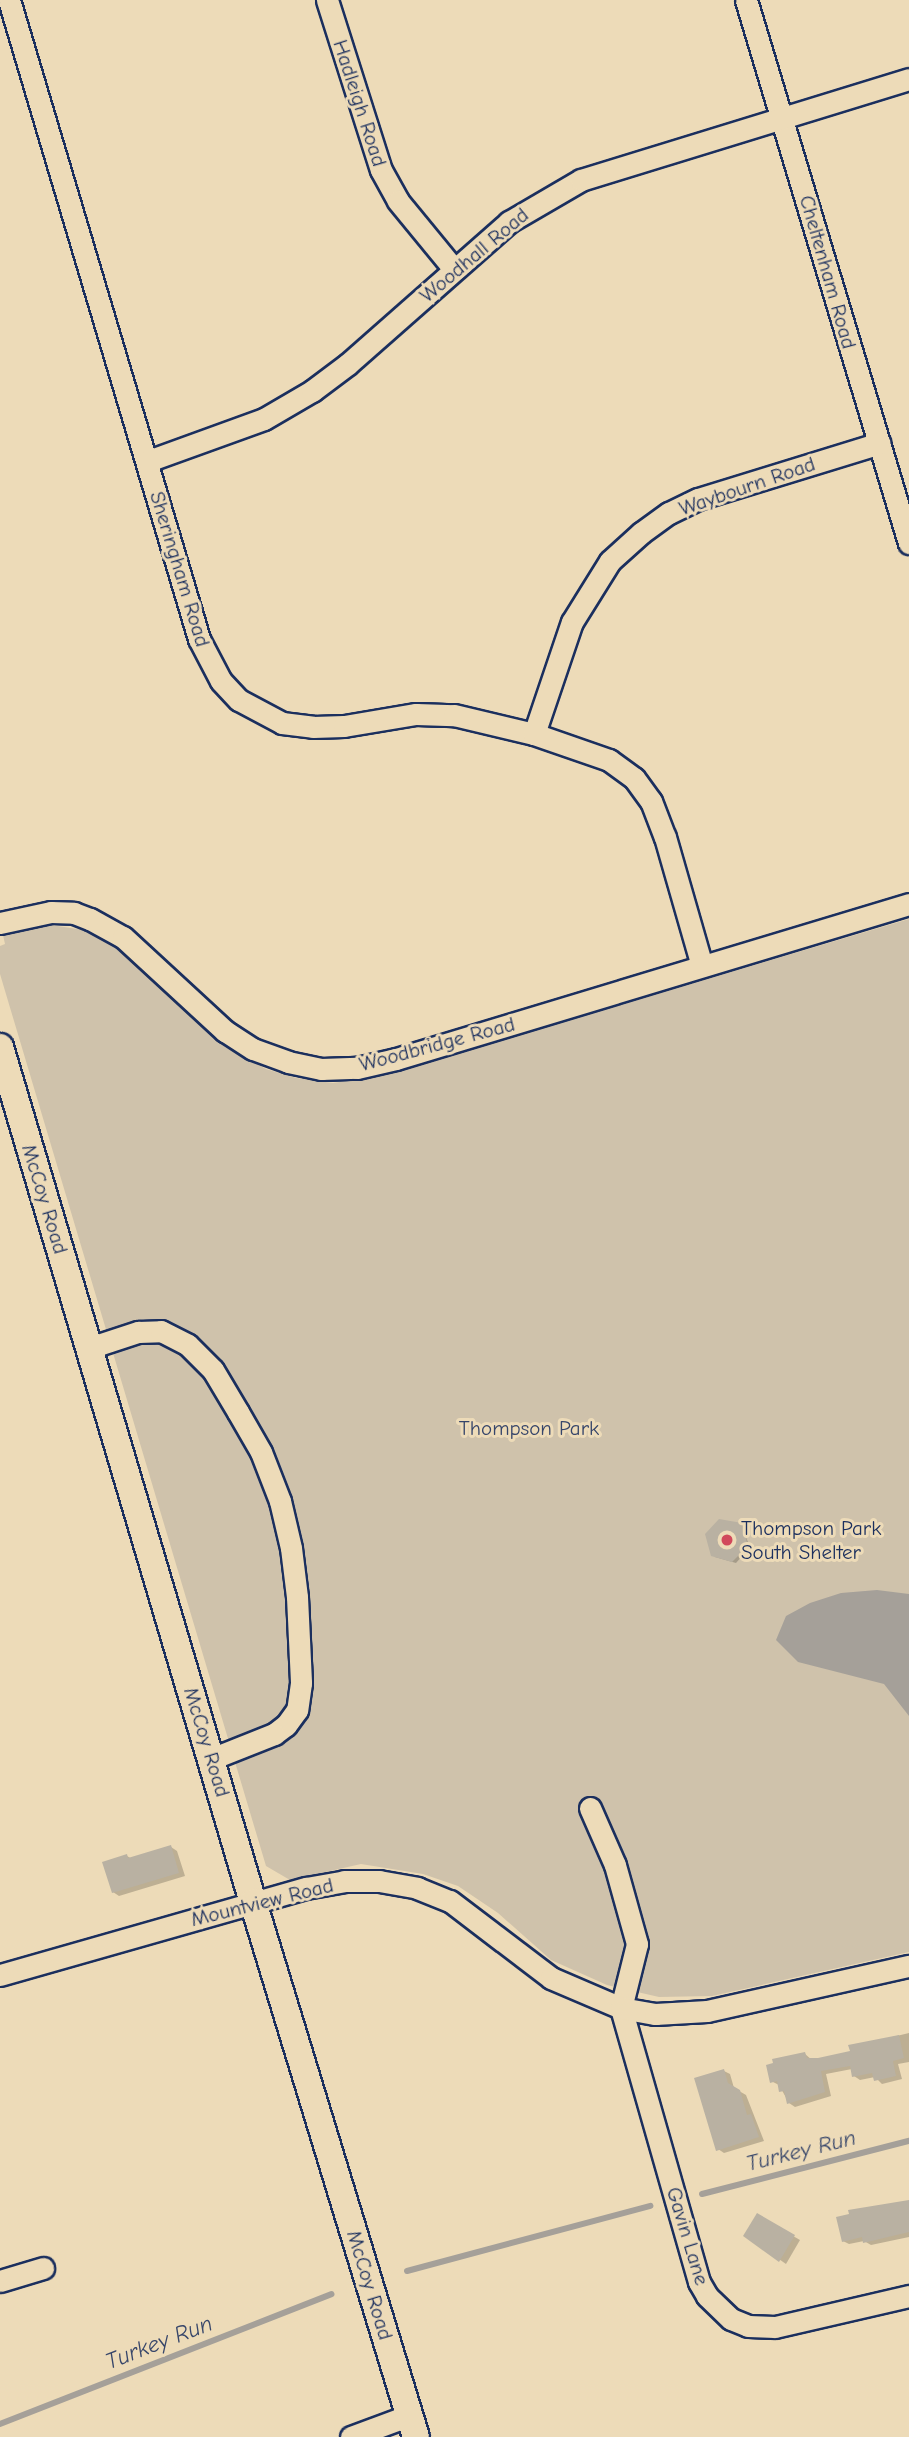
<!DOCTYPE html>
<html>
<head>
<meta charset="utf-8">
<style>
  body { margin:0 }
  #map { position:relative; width:909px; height:2437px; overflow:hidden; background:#eddbb8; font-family:"Comic Neue",sans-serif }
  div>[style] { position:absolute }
  .green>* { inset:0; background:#cfc2ab }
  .water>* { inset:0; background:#a5a099 }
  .shadow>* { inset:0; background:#0003 }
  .stream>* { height:6px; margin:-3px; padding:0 3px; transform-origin:3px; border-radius:3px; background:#a5a099 }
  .building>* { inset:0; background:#b9b1a2 }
  .roads { filter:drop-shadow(2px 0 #1b2f5e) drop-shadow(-2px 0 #1b2f5e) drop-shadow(0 2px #1b2f5e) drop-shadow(0 -2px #1b2f5e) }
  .minor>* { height:21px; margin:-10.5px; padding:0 10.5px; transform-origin:10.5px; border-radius:10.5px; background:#eddbb8 }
  .major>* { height:26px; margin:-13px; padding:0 13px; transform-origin:13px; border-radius:13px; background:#eddbb8 }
  .dots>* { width:19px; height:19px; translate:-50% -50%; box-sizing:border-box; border:4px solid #eddbb8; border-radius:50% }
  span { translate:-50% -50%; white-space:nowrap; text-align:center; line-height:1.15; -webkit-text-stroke:6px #eddbb8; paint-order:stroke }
  .street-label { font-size:21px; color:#1b2f5e }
  .park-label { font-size:21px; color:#36456a }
  .poi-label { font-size:21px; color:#1b2f5e }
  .left { translate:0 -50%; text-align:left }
  .water-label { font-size:23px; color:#37466a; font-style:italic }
</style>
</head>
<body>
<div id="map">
  <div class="green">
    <i style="clip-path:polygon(909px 919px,909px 1952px,712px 1996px,659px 1997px,607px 1985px,551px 1960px,498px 1913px,458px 1886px,423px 1874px,361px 1864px,290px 1880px,266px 1866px,0 974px,0 946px,5px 944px,3px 935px,51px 925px,90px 931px,124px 954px,225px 1047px,266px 1069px,296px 1078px,333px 1083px,386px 1075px)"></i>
  </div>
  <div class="water">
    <i style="clip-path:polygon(877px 1590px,909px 1594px,909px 1716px,884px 1684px,798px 1662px,776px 1640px,786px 1616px,810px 1603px,841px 1593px)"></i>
  </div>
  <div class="shadow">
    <i style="clip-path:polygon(741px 1525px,750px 1547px,736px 1563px,715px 1557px)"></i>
    <i style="clip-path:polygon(171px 1847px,177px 1851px,185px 1876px,119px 1896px,113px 1892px,127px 1856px,132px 1859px)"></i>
    <i style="clip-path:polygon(909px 2033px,909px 2062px,898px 2064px,902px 2079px,882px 2084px,875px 2077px,860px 2080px,854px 2076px,852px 2069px,826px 2074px,831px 2096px,795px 2107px,789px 2103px,779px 2085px,771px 2081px,805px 2054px,812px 2060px,852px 2052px,851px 2047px)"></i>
    <i style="clip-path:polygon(724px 2071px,730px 2074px,734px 2088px,746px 2095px,764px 2141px,724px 2153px,718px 2149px)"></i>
    <i style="clip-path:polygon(909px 2202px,909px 2237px,871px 2245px,864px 2241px,849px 2244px,843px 2241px)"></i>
    <i style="clip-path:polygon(757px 2215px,800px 2240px,786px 2264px,746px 2236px)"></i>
  </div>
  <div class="stream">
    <i style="left:702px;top:2194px;width:214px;rotate:-14.4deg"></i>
    <i style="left:407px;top:2271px;width:252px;rotate:-15deg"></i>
    <i style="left:0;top:2424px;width:356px;rotate:-21.4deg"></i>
  </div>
  <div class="building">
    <i style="clip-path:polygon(719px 1519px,742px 1523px,748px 1546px,732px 1562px,711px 1556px,705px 1534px)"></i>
    <i style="clip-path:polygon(171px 1845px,179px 1873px,112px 1893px,102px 1862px,127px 1854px,128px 1858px)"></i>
    <i style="clip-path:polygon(899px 2035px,904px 2058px,893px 2061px,896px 2076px,874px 2081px,872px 2073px,852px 2077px,850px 2066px,821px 2071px,825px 2092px,787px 2104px,784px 2091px,779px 2092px,777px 2081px,770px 2083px,766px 2065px,773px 2063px,772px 2059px,805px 2052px,807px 2058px,818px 2058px,850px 2051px,848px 2045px)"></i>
    <i style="clip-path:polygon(724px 2069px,728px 2083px,740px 2090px,747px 2115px,751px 2114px,759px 2137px,716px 2151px,694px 2078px)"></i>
    <i style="clip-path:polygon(909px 2200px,909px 2232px,863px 2243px,862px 2237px,842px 2242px,836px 2217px,849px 2214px,848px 2210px)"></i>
    <i style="clip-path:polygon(757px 2213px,795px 2235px,779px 2262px,743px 2236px)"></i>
  </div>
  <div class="roads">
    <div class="minor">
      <i style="left:9px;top:0;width:667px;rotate:73.44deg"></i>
      <i style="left:199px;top:639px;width:47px;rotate:62.4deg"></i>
      <i style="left:221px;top:681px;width:26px;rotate:47deg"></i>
      <i style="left:239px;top:700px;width:49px;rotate:28.1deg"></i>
      <i style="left:282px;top:723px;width:31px;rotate:7deg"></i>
      <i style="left:313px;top:727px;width:31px;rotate:-2deg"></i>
      <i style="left:344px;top:726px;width:73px;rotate:-9.5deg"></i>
      <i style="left:416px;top:714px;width:38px;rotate:2deg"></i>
      <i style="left:454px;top:715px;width:82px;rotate:13.4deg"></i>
      <i style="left:534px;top:734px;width:79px;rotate:19.1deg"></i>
      <i style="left:609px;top:760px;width:31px;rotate:36deg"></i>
      <i style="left:634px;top:778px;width:29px;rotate:54deg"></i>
      <i style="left:651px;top:801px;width:39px;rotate:69deg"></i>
      <i style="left:665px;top:837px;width:134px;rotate:74deg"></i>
      <i style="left:327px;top:0;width:178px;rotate:72.4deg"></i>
      <i style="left:381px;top:170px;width:35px;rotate:61deg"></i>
      <i style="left:398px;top:201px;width:87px;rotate:50.6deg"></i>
      <i style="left:746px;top:0;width:567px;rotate:73.29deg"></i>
      <i style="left:148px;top:461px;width:123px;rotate:-19.9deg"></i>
      <i style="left:264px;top:419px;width:56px;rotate:-30.3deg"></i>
      <i style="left:312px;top:391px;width:45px;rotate:-36.9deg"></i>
      <i style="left:348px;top:364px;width:215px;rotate:-41.4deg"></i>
      <i style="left:509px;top:222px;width:83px;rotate:-30.3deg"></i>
      <i style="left:581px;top:180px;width:343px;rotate:-17.1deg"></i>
      <i style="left:534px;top:734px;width:118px;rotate:-71.3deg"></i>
      <i style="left:572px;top:622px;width:72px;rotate:-58.1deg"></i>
      <i style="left:610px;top:561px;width:42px;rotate:-42.1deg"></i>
      <i style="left:641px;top:533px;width:34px;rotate:-36deg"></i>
      <i style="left:669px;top:513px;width:32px;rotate:-26deg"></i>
      <i style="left:698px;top:499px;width:190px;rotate:-17.1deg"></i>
      <i style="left:0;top:923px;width:52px;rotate:-12.2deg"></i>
      <i style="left:51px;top:912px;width:23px;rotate:2deg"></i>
      <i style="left:74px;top:913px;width:17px;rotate:21deg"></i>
      <i style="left:90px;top:919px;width:38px;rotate:29deg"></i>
      <i style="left:123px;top:937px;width:139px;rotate:42.7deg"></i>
      <i style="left:225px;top:1031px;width:33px;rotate:33deg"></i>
      <i style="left:253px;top:1049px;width:37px;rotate:20deg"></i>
      <i style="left:288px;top:1062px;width:34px;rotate:12deg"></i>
      <i style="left:321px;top:1069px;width:36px;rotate:-2deg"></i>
      <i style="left:357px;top:1068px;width:40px;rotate:-13deg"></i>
      <i style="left:396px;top:1059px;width:536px;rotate:-16.81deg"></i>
      <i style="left:89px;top:1348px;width:52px;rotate:-18.1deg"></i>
      <i style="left:138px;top:1332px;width:23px;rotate:-2deg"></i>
      <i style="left:161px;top:1331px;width:30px;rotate:27deg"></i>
      <i style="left:188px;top:1345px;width:35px;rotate:45deg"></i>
      <i style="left:213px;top:1370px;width:49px;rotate:59.2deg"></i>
      <i style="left:238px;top:1412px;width:46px;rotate:60.1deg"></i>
      <i style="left:261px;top:1452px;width:53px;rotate:68.8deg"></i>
      <i style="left:280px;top:1501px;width:48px;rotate:76.8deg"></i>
      <i style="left:291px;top:1548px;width:49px;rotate:83deg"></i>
      <i style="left:297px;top:1597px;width:86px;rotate:87.3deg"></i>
      <i style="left:301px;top:1683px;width:27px;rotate:98deg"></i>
      <i style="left:297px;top:1710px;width:19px;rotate:126deg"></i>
      <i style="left:286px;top:1725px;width:15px;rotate:143deg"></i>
      <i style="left:274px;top:1734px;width:68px;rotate:158.4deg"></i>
      <i style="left:590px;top:1808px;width:62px;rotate:66.3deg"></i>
      <i style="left:615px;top:1865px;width:82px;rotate:74.4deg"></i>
      <i style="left:637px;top:1944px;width:66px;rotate:104deg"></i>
      <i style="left:621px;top:2008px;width:285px;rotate:74.1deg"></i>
      <i style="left:699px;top:2282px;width:16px;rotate:60deg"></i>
      <i style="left:707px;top:2296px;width:33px;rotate:44deg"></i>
      <i style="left:731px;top:2319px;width:18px;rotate:22deg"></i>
      <i style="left:748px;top:2326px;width:27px;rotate:2deg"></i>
      <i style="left:775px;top:2327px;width:138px;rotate:-13deg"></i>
      <i style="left:0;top:1975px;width:318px;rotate:-15.9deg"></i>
      <i style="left:306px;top:1888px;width:39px;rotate:-10deg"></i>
      <i style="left:344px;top:1881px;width:35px"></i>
      <i style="left:379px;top:1881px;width:39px;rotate:10deg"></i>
      <i style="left:417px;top:1888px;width:35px;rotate:22deg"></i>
      <i style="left:450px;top:1901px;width:127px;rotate:37.3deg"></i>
      <i style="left:551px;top:1978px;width:76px;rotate:23.2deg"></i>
      <i style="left:621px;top:2008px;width:35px;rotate:10deg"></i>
      <i style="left:655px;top:2014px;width:52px;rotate:-3.3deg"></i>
      <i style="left:707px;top:2011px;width:207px;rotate:-12.6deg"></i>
      <i style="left:0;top:2281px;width:45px;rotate:-16.8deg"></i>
      <i style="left:351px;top:2437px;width:63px;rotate:-20.4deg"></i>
    </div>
    <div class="major">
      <i style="left:0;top:1047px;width:892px;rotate:73.52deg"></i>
      <i style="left:253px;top:1902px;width:559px;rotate:73.06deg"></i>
    </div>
  </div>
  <div class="dots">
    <i style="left:727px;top:1540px;background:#d1495b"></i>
  </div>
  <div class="street-label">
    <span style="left:360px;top:103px;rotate:72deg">Hadleigh Road</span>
    <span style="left:474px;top:255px;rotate:-40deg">Woodhall Road</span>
    <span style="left:828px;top:272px;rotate:74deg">Cheltenham Road</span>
    <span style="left:747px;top:486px;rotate:-19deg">Waybourn Road</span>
    <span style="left:180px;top:569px;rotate:73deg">Sheringham Road</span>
    <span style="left:437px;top:1044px;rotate:-15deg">Woodbridge Road</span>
    <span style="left:45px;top:1199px;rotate:73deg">McCoy Road</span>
    <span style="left:207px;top:1742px;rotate:73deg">McCoy Road</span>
    <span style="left:262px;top:1902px;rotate:-14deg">Mountview Road</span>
    <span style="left:688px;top:2236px;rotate:73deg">Gavin Lane</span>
    <span style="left:370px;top:2285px;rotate:73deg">McCoy Road</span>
  </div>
  <div class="park-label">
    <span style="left:529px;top:1428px">Thompson Park</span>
  </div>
  <div class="poi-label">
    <span class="left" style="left:741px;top:1540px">Thompson Park<br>South Shelter</span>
  </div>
  <div class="water-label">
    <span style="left:801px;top:2151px;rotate:-14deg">Turkey Run</span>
    <span style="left:159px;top:2343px;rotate:-21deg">Turkey Run</span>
  </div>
</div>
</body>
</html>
